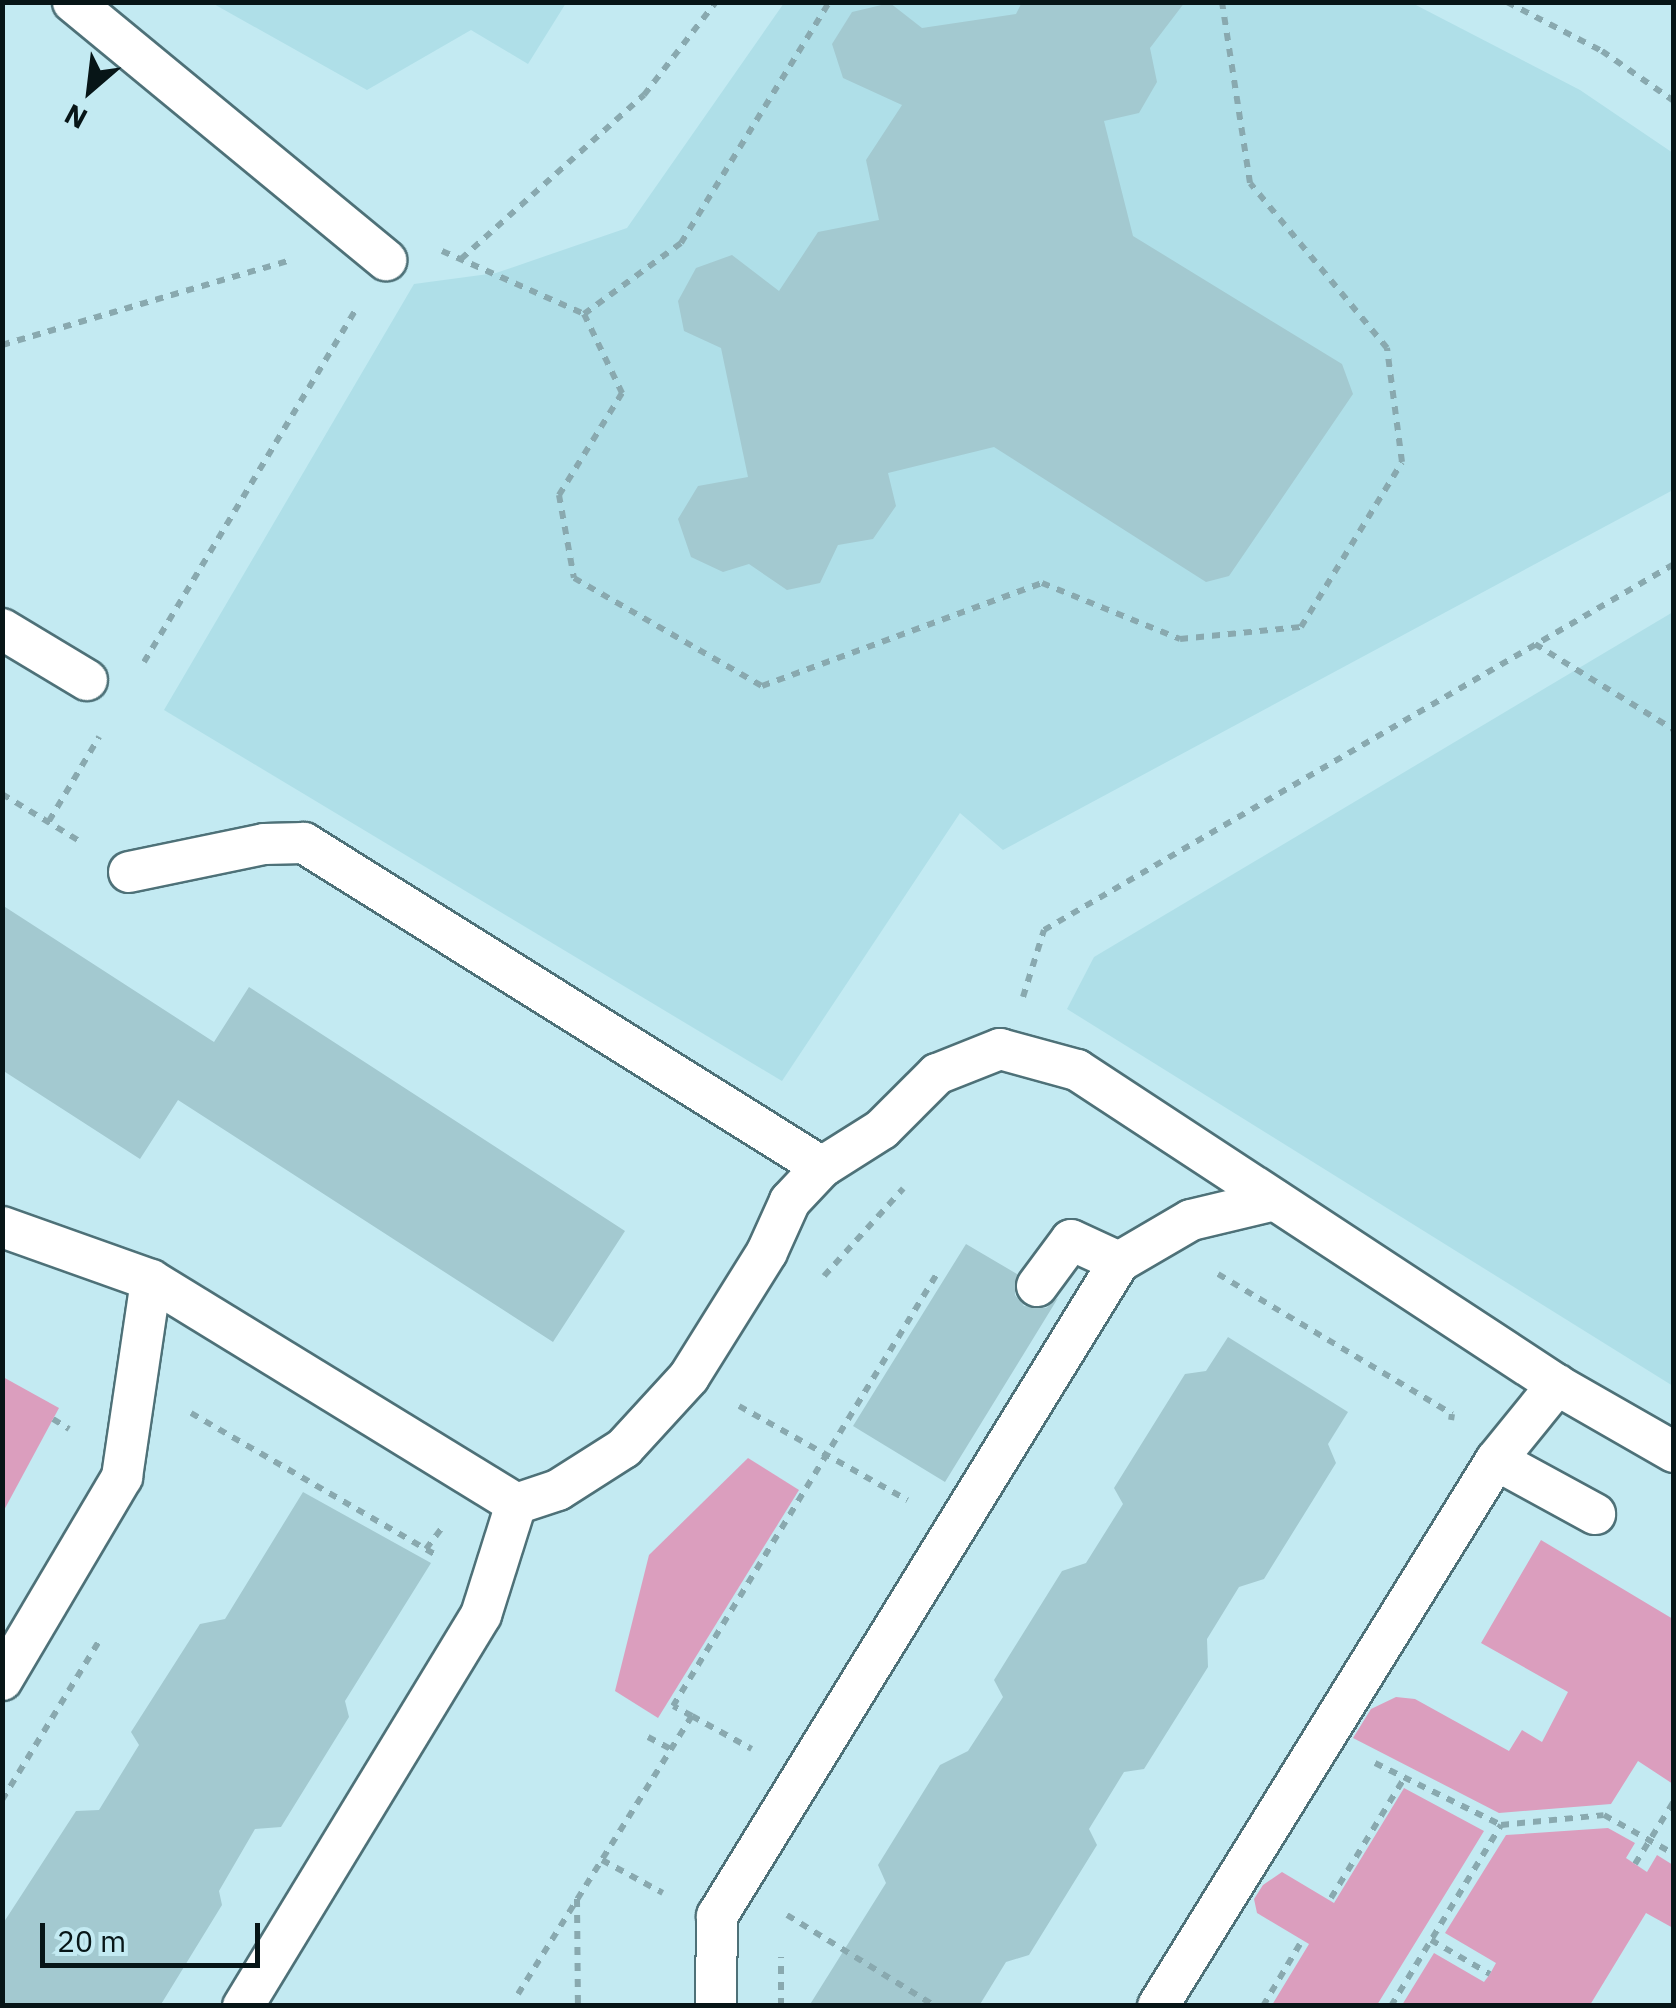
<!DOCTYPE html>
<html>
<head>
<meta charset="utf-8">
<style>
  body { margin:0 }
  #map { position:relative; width:1676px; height:2008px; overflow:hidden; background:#c3eaf2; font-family:"IBM Plex Sans",sans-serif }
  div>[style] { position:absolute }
  .built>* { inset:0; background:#afdfe8 }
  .green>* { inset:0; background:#db9ebe }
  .building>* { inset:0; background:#a3c9d0 }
  .path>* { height:6px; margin-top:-3px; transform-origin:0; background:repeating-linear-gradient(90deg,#89a9af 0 8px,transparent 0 16px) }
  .roads { filter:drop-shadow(2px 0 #4e7178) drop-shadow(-2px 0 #4e7178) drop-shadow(0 2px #4e7178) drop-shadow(0 -2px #4e7178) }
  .lane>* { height:40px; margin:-20px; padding:0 20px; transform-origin:20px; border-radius:20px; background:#fff }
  span { translate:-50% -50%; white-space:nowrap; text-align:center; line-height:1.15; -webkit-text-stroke:10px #c3eaf2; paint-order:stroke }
  .frame { position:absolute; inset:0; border:5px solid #071517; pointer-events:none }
  .north { position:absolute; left:40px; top:40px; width:100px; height:100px; -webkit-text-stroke:8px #c3eaf2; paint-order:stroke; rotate:208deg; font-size:28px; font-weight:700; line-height:40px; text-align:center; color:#071517 }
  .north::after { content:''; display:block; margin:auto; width:35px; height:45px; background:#071517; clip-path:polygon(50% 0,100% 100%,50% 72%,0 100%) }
  .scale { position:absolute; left:40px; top:1923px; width:220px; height:45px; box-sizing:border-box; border:5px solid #071517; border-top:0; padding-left:12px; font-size:30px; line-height:35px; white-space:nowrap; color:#071517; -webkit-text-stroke:8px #c3eaf2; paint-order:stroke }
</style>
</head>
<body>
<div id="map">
  <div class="built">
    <i style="clip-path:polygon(212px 3px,566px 2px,566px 3px,528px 64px,471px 30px,367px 90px)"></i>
    <i style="clip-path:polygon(784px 3px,1412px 3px,1580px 90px,1673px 153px,1673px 490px,1003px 850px,960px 813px,782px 1081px,164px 710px,414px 284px,496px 273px,627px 228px)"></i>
    <i style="clip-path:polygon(1673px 612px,1673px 1386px,1067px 1009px,1094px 957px)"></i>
  </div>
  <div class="green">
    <i style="clip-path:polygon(3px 1377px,59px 1408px,3px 1512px)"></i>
    <i style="clip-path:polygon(748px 1458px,799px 1490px,658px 1718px,615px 1691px,649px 1555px)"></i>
    <i style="clip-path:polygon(1541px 1540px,1673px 1619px,1673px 1784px,1638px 1761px,1611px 1804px,1499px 1813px,1353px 1738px,1371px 1709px,1396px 1697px,1415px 1699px,1509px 1751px,1522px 1730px,1542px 1742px,1568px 1692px,1481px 1643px)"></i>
    <i style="clip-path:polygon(1404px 1788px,1484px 1831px,1462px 1867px,1377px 2005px,1272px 2005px,1309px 1944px,1257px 1913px,1254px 1899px,1263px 1885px,1282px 1872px,1334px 1903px)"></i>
    <i style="clip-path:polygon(1608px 1828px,1635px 1843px,1626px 1858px,1647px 1872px,1657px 1855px,1673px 1865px,1673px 1928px,1646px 1913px,1590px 2005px,1402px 2005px,1434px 1953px,1484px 1982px,1490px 1974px,1496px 1963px,1445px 1933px,1506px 1835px)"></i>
  </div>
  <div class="building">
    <i style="clip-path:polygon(1022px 2px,1185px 2px,1150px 48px,1157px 82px,1139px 113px,1104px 121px,1133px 236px,1342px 364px,1353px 394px,1229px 576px,1206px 582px,994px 447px,888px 473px,896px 506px,873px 539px,838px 545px,820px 583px,787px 590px,749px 564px,723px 572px,691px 557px,678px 519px,698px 486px,748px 477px,721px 348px,684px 331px,678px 301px,696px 268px,732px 255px,779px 291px,818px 232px,879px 220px,866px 160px,902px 105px,843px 78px,832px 44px,852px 12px,890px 3px,922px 28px,1016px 14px)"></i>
    <i style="clip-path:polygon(2px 905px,214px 1042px,249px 987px,625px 1231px,553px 1342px,178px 1100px,140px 1159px,2px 1070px)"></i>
    <i style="clip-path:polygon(966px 1244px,1017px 1274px,1015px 1295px,1024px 1306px,1046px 1308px,1058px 1298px,945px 1482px,853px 1426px)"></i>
    <i style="clip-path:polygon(1228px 1337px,1348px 1412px,1328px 1444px,1336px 1463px,1264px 1579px,1239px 1587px,1207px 1639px,1208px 1667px,1144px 1769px,1124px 1772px,1089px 1829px,1097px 1845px,1029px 1955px,1006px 1962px,979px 2006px,809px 2006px,886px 1883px,878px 1865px,940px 1765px,968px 1751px,1003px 1697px,994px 1680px,1062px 1571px,1086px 1563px,1123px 1504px,1114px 1488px,1185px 1374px,1206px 1371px)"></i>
    <i style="clip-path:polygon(303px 1492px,431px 1563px,345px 1701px,349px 1717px,281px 1827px,255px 1829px,219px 1891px,222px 1905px,160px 2006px,2px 2006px,2px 1925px,76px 1811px,99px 1810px,139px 1745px,131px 1732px,200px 1624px,225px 1619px)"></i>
  </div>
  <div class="path">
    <i style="left:1507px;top:2px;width:107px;rotate:27.3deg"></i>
    <i style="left:1602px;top:51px;width:88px;rotate:34.8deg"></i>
    <i style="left:442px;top:251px;width:155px;rotate:23.9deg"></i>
    <i style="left:584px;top:314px;width:88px;rotate:64.3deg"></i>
    <i style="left:622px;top:393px;width:120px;rotate:121.7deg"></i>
    <i style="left:559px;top:495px;width:84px;rotate:79.8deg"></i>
    <i style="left:574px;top:578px;width:217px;rotate:29.9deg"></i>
    <i style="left:762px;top:686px;width:298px;rotate:-20.2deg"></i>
    <i style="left:1042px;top:583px;width:149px;rotate:22.1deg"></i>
    <i style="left:1180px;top:639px;width:122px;rotate:-5.7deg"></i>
    <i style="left:1301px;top:627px;width:193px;rotate:-58.5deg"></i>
    <i style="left:1402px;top:462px;width:115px;rotate:-97.5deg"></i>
    <i style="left:1387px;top:348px;width:214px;rotate:-129.7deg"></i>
    <i style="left:1250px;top:183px;width:183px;rotate:-98.8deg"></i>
    <i style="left:461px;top:259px;width:246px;rotate:-41.9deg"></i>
    <i style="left:644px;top:95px;width:118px;rotate:-52.3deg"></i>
    <i style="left:584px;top:314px;width:120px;rotate:-36.2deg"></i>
    <i style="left:681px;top:243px;width:283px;rotate:-58.4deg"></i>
    <i style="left:2px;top:345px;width:301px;rotate:-16.4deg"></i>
    <i style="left:1535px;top:644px;width:163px;rotate:31.7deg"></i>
    <i style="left:144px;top:662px;width:413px;rotate:-59deg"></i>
    <i style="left:2px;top:794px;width:92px;rotate:31.3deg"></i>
    <i style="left:49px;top:821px;width:98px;rotate:-59.2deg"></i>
    <i style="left:1023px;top:997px;width:70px;rotate:-72.6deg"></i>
    <i style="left:1044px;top:930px;width:729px;rotate:-30.15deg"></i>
    <i style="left:1218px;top:1274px;width:273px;rotate:30.9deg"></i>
    <i style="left:1452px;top:1414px;width:6px;rotate:99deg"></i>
    <i style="left:824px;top:1276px;width:118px;rotate:-47.8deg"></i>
    <i style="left:739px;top:1406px;width:193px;rotate:29.2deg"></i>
    <i style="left:191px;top:1413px;width:287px;rotate:30.1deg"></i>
    <i style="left:53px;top:1419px;width:19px;rotate:32deg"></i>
    <i style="left:426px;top:1549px;width:25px;rotate:-53deg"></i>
    <i style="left:692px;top:1716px;width:68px;rotate:28.8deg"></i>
    <i style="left:648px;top:1737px;width:26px;rotate:28deg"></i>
    <i style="left:1375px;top:1763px;width:140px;rotate:26.2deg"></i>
    <i style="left:1501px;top:1825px;width:103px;rotate:-5.5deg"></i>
    <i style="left:1604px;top:1815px;width:80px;rotate:29.1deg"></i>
    <i style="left:2px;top:1800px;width:190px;rotate:-58.6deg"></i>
    <i style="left:602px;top:1860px;width:69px;rotate:28.4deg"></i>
    <i style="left:1635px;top:1864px;width:74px;rotate:-58.2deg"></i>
    <i style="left:1331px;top:1898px;width:138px;rotate:-58.6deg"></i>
    <i style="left:577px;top:1899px;width:107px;rotate:89.5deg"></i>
    <i style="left:787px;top:1915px;width:174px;rotate:31.6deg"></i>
    <i style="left:1431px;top:1940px;width:68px;rotate:30deg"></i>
    <i style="left:518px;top:1994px;width:328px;rotate:-58deg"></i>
    <i style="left:692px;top:1716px;width:21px;rotate:-152deg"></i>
    <i style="left:673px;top:1706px;width:509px;rotate:-58.59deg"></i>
    <i style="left:781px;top:2006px;width:49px;rotate:-90deg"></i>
    <i style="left:1263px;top:2006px;width:72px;rotate:-59.2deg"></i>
    <i style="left:1391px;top:2006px;width:212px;rotate:-58.7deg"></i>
  </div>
  <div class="roads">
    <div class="lane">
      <i style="left:73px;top:2px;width:406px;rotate:39.5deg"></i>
      <i style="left:2px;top:629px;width:99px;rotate:31deg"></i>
      <i style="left:129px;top:872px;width:138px;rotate:-11.7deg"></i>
      <i style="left:264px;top:844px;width:40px;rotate:-1.4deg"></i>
      <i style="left:304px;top:843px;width:611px;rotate:32.03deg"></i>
      <i style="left:822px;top:1167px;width:47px;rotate:133.3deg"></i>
      <i style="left:790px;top:1201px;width:56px;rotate:114.3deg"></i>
      <i style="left:767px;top:1252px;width:147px;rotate:122deg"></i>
      <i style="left:689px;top:1377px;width:96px;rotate:132.5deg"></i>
      <i style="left:624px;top:1448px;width:78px;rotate:147.5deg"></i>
      <i style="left:558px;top:1490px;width:44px;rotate:161.6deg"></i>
      <i style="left:516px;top:1504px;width:116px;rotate:107.5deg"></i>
      <i style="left:481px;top:1615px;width:458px;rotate:121.3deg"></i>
      <i style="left:822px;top:1167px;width:71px;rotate:-32.3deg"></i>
      <i style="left:882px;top:1129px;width:78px;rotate:-45deg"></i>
      <i style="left:937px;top:1074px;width:68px;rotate:-21.6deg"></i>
      <i style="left:1000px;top:1049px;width:80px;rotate:15.3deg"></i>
      <i style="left:1077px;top:1070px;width:574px;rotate:33.27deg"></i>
      <i style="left:1557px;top:1385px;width:135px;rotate:29.8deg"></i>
      <i style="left:2px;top:1227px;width:158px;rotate:19.6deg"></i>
      <i style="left:151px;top:1280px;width:428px;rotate:31.5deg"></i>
      <i style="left:1037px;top:1286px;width:57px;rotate:-53.5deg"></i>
      <i style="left:1071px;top:1240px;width:53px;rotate:24.6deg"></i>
      <i style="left:1496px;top:1460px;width:113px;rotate:28.6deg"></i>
      <i style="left:2px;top:1680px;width:236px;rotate:-59.4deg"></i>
      <i style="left:122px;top:1477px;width:199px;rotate:-81.6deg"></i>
      <i style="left:716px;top:2006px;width:90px;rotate:-89.4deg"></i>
      <i style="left:717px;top:1916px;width:768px;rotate:-58.42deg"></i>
      <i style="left:1119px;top:1262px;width:83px;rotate:-30.3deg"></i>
      <i style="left:1191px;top:1220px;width:86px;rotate:-13.4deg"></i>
      <i style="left:1158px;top:2006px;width:642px;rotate:-58.24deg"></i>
      <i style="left:1496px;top:1460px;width:97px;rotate:-50.9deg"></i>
    </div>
  </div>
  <div class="frame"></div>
  <div class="north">N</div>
  <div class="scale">20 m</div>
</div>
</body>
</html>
